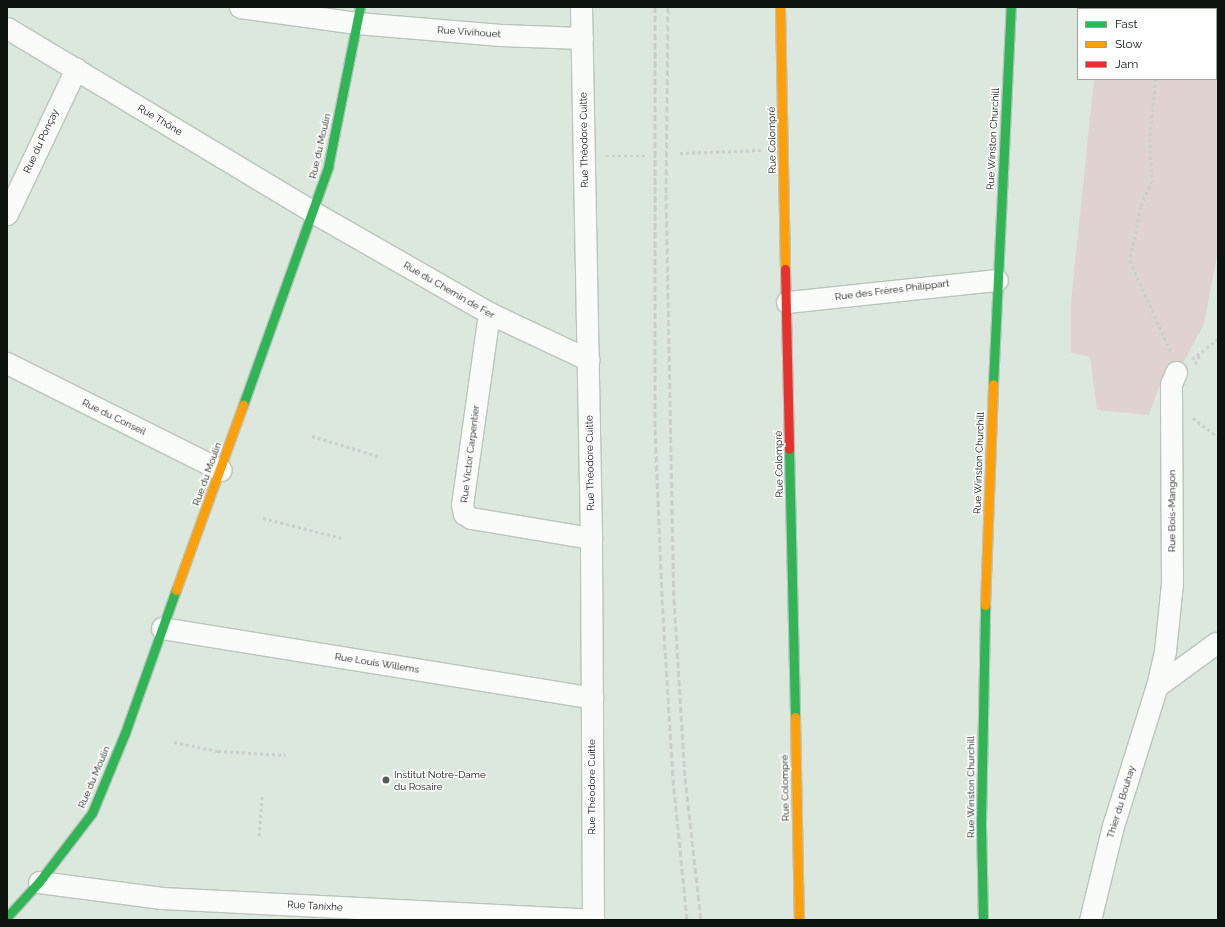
<!DOCTYPE html>
<html>
<head>
<meta charset="utf-8">
<style>
  body { margin:0 }
  #map { position:relative; width:1225px; height:927px; overflow:hidden; background:#dce8dd; font-family:Raleway,sans-serif }
  div>[style] { position:absolute }
  .green>* { inset:0; background:#e0d2d1 }
  .path>* { height:2.5px; margin-top:-1.25px; transform-origin:0; background:repeating-linear-gradient(90deg,#cbcecb 0 3px,transparent 0 6px) }
  .roads { filter:drop-shadow(1px 0 #bac4bb) drop-shadow(-1px 0 #bac4bb) drop-shadow(0 1px #bac4bb) drop-shadow(0 -1px #bac4bb) }
  .street>* { height:21px; margin:-10.5px; padding:0 10.5px; transform-origin:10.5px; border-radius:10.5px; background:#fafcfa }
  .fast>* { height:9px; margin:-4.5px; padding:0 4.5px; transform-origin:4.5px; border-radius:4.5px; background:#30b455 }
  .slow>* { height:9px; margin:-4.5px; padding:0 4.5px; transform-origin:4.5px; border-radius:4.5px; background:#ff9f0a }
  .jam>* { height:9px; margin:-4.5px; padding:0 4.5px; transform-origin:4.5px; border-radius:4.5px; background:#e5322d }
  .rail>* { height:3px; margin-top:-1.5px; transform-origin:0; background:repeating-linear-gradient(90deg,#cccecc 0 6px,transparent 0 9px) }
  .dots>* { width:11px; height:11px; translate:-50% -50%; box-sizing:border-box; border:2px solid #fff; border-radius:50% }
  span { translate:-50% -50%; white-space:nowrap; text-align:center; line-height:1.15; -webkit-text-stroke:3px #fff; paint-order:stroke }
  .street-label { font-size:10px; color:#0c130d }
  .poi-label { font-size:10px; color:#0c130d }
  .left { translate:0 -50%; text-align:left }
  .frame { position:absolute; inset:0; border:8px solid #0c130d; pointer-events:none }
  .legend { position:absolute; left:1077px; top:8px; width:140px; height:72px; box-sizing:border-box; background:#fff; border:1px solid #9ea19e; margin:0; padding:5px 7px; list-style:none; font-size:12px; color:#0c130d }
  .legend li { display:flex; align-items:center; gap:8px; height:20px }
  .legend b { width:20px; border:1px solid #9ea19e }
</style>
</head>
<body>
<div id="map">
  <div class="green">
    <i style="clip-path:polygon(1102px 7px,1218px 7px,1218px 251px,1204px 324px,1183px 363px,1159px 387px,1149px 415px,1097px 410px,1090px 357px,1071px 353px,1071px 302px,1094px 79px,1216px 79px,1216px 9px,1102px 9px)"></i>
  </div>
  <div class="path">
    <i style="left:1178px;top:9px;width:2px;rotate:-63deg"></i>
    <i style="left:1156px;top:79px;width:60px;rotate:95.7deg"></i>
    <i style="left:1150px;top:139px;width:42px;rotate:87.3deg"></i>
    <i style="left:1152px;top:181px;width:28px;rotate:113deg"></i>
    <i style="left:1141px;top:207px;width:55px;rotate:101.5deg"></i>
    <i style="left:1130px;top:261px;width:100px;rotate:65.7deg"></i>
    <i style="left:680px;top:153px;width:81px;rotate:-2.1deg"></i>
    <i style="left:606px;top:156px;width:39px"></i>
    <i style="left:1192px;top:359px;width:33px;rotate:-38deg"></i>
    <i style="left:1195px;top:364px;width:11px;rotate:-63deg"></i>
    <i style="left:1193px;top:418px;width:31px;rotate:37deg"></i>
    <i style="left:312px;top:436px;width:72px;rotate:16.9deg"></i>
    <i style="left:263px;top:518px;width:81px;rotate:14.2deg"></i>
    <i style="left:174px;top:742px;width:45px;rotate:11.6deg"></i>
    <i style="left:218px;top:751px;width:68px;rotate:3.4deg"></i>
    <i style="left:259px;top:836px;width:42px;rotate:-85.9deg"></i>
  </div>
  <div class="roads">
    <div class="street">
      <i style="left:240px;top:7px;width:118px;rotate:7.8deg"></i>
      <i style="left:357px;top:23px;width:144px;rotate:4.8deg"></i>
      <i style="left:501px;top:35px;width:81px;rotate:2.1deg"></i>
      <i style="left:581px;top:7px;width:531px;rotate:88.92deg"></i>
      <i style="left:591px;top:538px;width:382px;rotate:89.7deg"></i>
      <i style="left:7px;top:28px;width:357px;rotate:31deg"></i>
      <i style="left:313px;top:212px;width:203px;rotate:29.8deg"></i>
      <i style="left:489px;top:313px;width:110px;rotate:25.2deg"></i>
      <i style="left:7px;top:214px;width:161px;rotate:-64.6deg"></i>
      <i style="left:787px;top:302px;width:211px;rotate:-6deg"></i>
      <i style="left:489px;top:313px;width:193px;rotate:98deg"></i>
      <i style="left:462px;top:504px;width:10px;rotate:79deg"></i>
      <i style="left:464px;top:514px;width:8px;rotate:30deg"></i>
      <i style="left:471px;top:518px;width:122px;rotate:9.5deg"></i>
      <i style="left:7px;top:363px;width:239px;rotate:26.6deg"></i>
      <i style="left:162px;top:628px;width:436px;rotate:9.2deg"></i>
      <i style="left:1157px;top:686px;width:73px;rotate:-36.1deg"></i>
      <i style="left:39px;top:882px;width:124px;rotate:7.4deg"></i>
      <i style="left:162px;top:898px;width:432px;rotate:2.9deg"></i>
      <i style="left:1090px;top:920px;width:97px;rotate:-76.3deg"></i>
      <i style="left:1113px;top:826px;width:147px;rotate:-72.6deg"></i>
      <i style="left:1157px;top:686px;width:36px;rotate:-77deg"></i>
      <i style="left:1165px;top:651px;width:68px;rotate:-84.1deg"></i>
      <i style="left:1172px;top:583px;width:199px;rotate:-90.3deg"></i>
      <i style="left:1171px;top:384px;width:13px;rotate:-67deg"></i>
    </div>
    <div class="fast">
      <i style="left:993px;top:384px;width:377px;rotate:-87.3deg"></i>
      <i style="left:243px;top:405px;width:253px;rotate:-70.3deg"></i>
      <i style="left:328px;top:167px;width:163px;rotate:-78.7deg"></i>
      <i style="left:789px;top:449px;width:268px;rotate:88.7deg"></i>
      <i style="left:7px;top:917px;width:47px;rotate:-47.6deg"></i>
      <i style="left:39px;top:882px;width:87px;rotate:-52.5deg"></i>
      <i style="left:92px;top:813px;width:87px;rotate:-67.6deg"></i>
      <i style="left:125px;top:733px;width:152px;rotate:-70.4deg"></i>
      <i style="left:983px;top:920px;width:98px;rotate:-91.2deg"></i>
      <i style="left:981px;top:822px;width:217px;rotate:-88.9deg"></i>
    </div>
    <div class="slow">
      <i style="left:780px;top:7px;width:262px;rotate:88.9deg"></i>
      <i style="left:176px;top:590px;width:197px;rotate:-70.1deg"></i>
      <i style="left:985px;top:605px;width:221px;rotate:-87.9deg"></i>
      <i style="left:795px;top:717px;width:203px;rotate:88.9deg"></i>
    </div>
    <div class="jam">
      <i style="left:785px;top:269px;width:180px;rotate:88.7deg"></i>
    </div>
  </div>
  <div class="rail">
    <i style="left:655px;top:7px;width:422px;rotate:90deg"></i>
    <i style="left:655px;top:429px;width:170px;rotate:87.6deg"></i>
    <i style="left:662px;top:599px;width:180px;rotate:86.5deg"></i>
    <i style="left:673px;top:779px;width:142px;rotate:84.3deg"></i>
    <i style="left:668px;top:7px;width:187px;rotate:90.6deg"></i>
    <i style="left:666px;top:194px;width:405px;rotate:88.9deg"></i>
    <i style="left:674px;top:599px;width:179px;rotate:86.5deg"></i>
    <i style="left:685px;top:778px;width:143px;rotate:83.6deg"></i>
  </div>
  <div class="dots">
    <i style="left:386px;top:780px;background:#555e56"></i>
  </div>
  <div class="street-label">
    <span style="left:469px;top:32px;rotate:4deg">Rue Vivihouet</span>
    <span style="left:160px;top:120px;rotate:31deg">Rue Thône</span>
    <span style="left:993px;top:139px;rotate:-87deg">Rue Winston Churchill</span>
    <span style="left:584px;top:140px;rotate:-91deg">Rue Théodore Cuitte</span>
    <span style="left:772px;top:140px;rotate:-91deg">Rue Colompré</span>
    <span style="left:41px;top:141px;rotate:-65deg">Rue du Ponçay</span>
    <span style="left:320px;top:146px;rotate:-77deg">Rue du Moulin</span>
    <span style="left:449px;top:290px;rotate:30deg">Rue du Chemin de Fer</span>
    <span style="left:892px;top:290px;rotate:-7deg">Rue des Frères Philippart</span>
    <span style="left:114px;top:417px;rotate:26deg">Rue du Conseil</span>
    <span style="left:470px;top:454px;rotate:-83deg">Rue Victor Carpentier</span>
    <span style="left:590px;top:463px;rotate:-91deg">Rue Théodore Cuitte</span>
    <span style="left:979px;top:463px;rotate:-88deg">Rue Winston Churchill</span>
    <span style="left:779px;top:464px;rotate:-91deg">Rue Colompré</span>
    <span style="left:207px;top:474px;rotate:-70deg">Rue du Moulin</span>
    <span style="left:1172px;top:511px;rotate:-90deg">Rue Bois-Mangon</span>
    <span style="left:377px;top:663px;rotate:9deg">Rue Louis Willems</span>
    <span style="left:94px;top:777px;rotate:-67deg">Rue du Moulin</span>
    <span style="left:592px;top:787px;rotate:-90deg">Rue Théodore Cuitte</span>
    <span style="left:971px;top:787px;rotate:-90deg">Rue Winston Churchill</span>
    <span style="left:785px;top:788px;rotate:-91deg">Rue Colompré</span>
    <span style="left:1121px;top:802px;rotate:-73deg">Thier du Bouhay</span>
    <span style="left:315px;top:906px;rotate:3deg">Rue Tanixhe</span>
  </div>
  <div class="poi-label">
    <span class="left" style="left:394px;top:780px">Institut Notre-Dame<br>du Rosaire</span>
  </div>
  <div class="frame"></div>
  <ul class="legend">
  <li><b style="height:5px;background:#30b455"></b>Fast</li>
  <li><b style="height:5px;background:#ff9f0a"></b>Slow</li>
  <li><b style="height:5px;background:#e5322d"></b>Jam</li>
  </ul>
</div>
</body>
</html>
